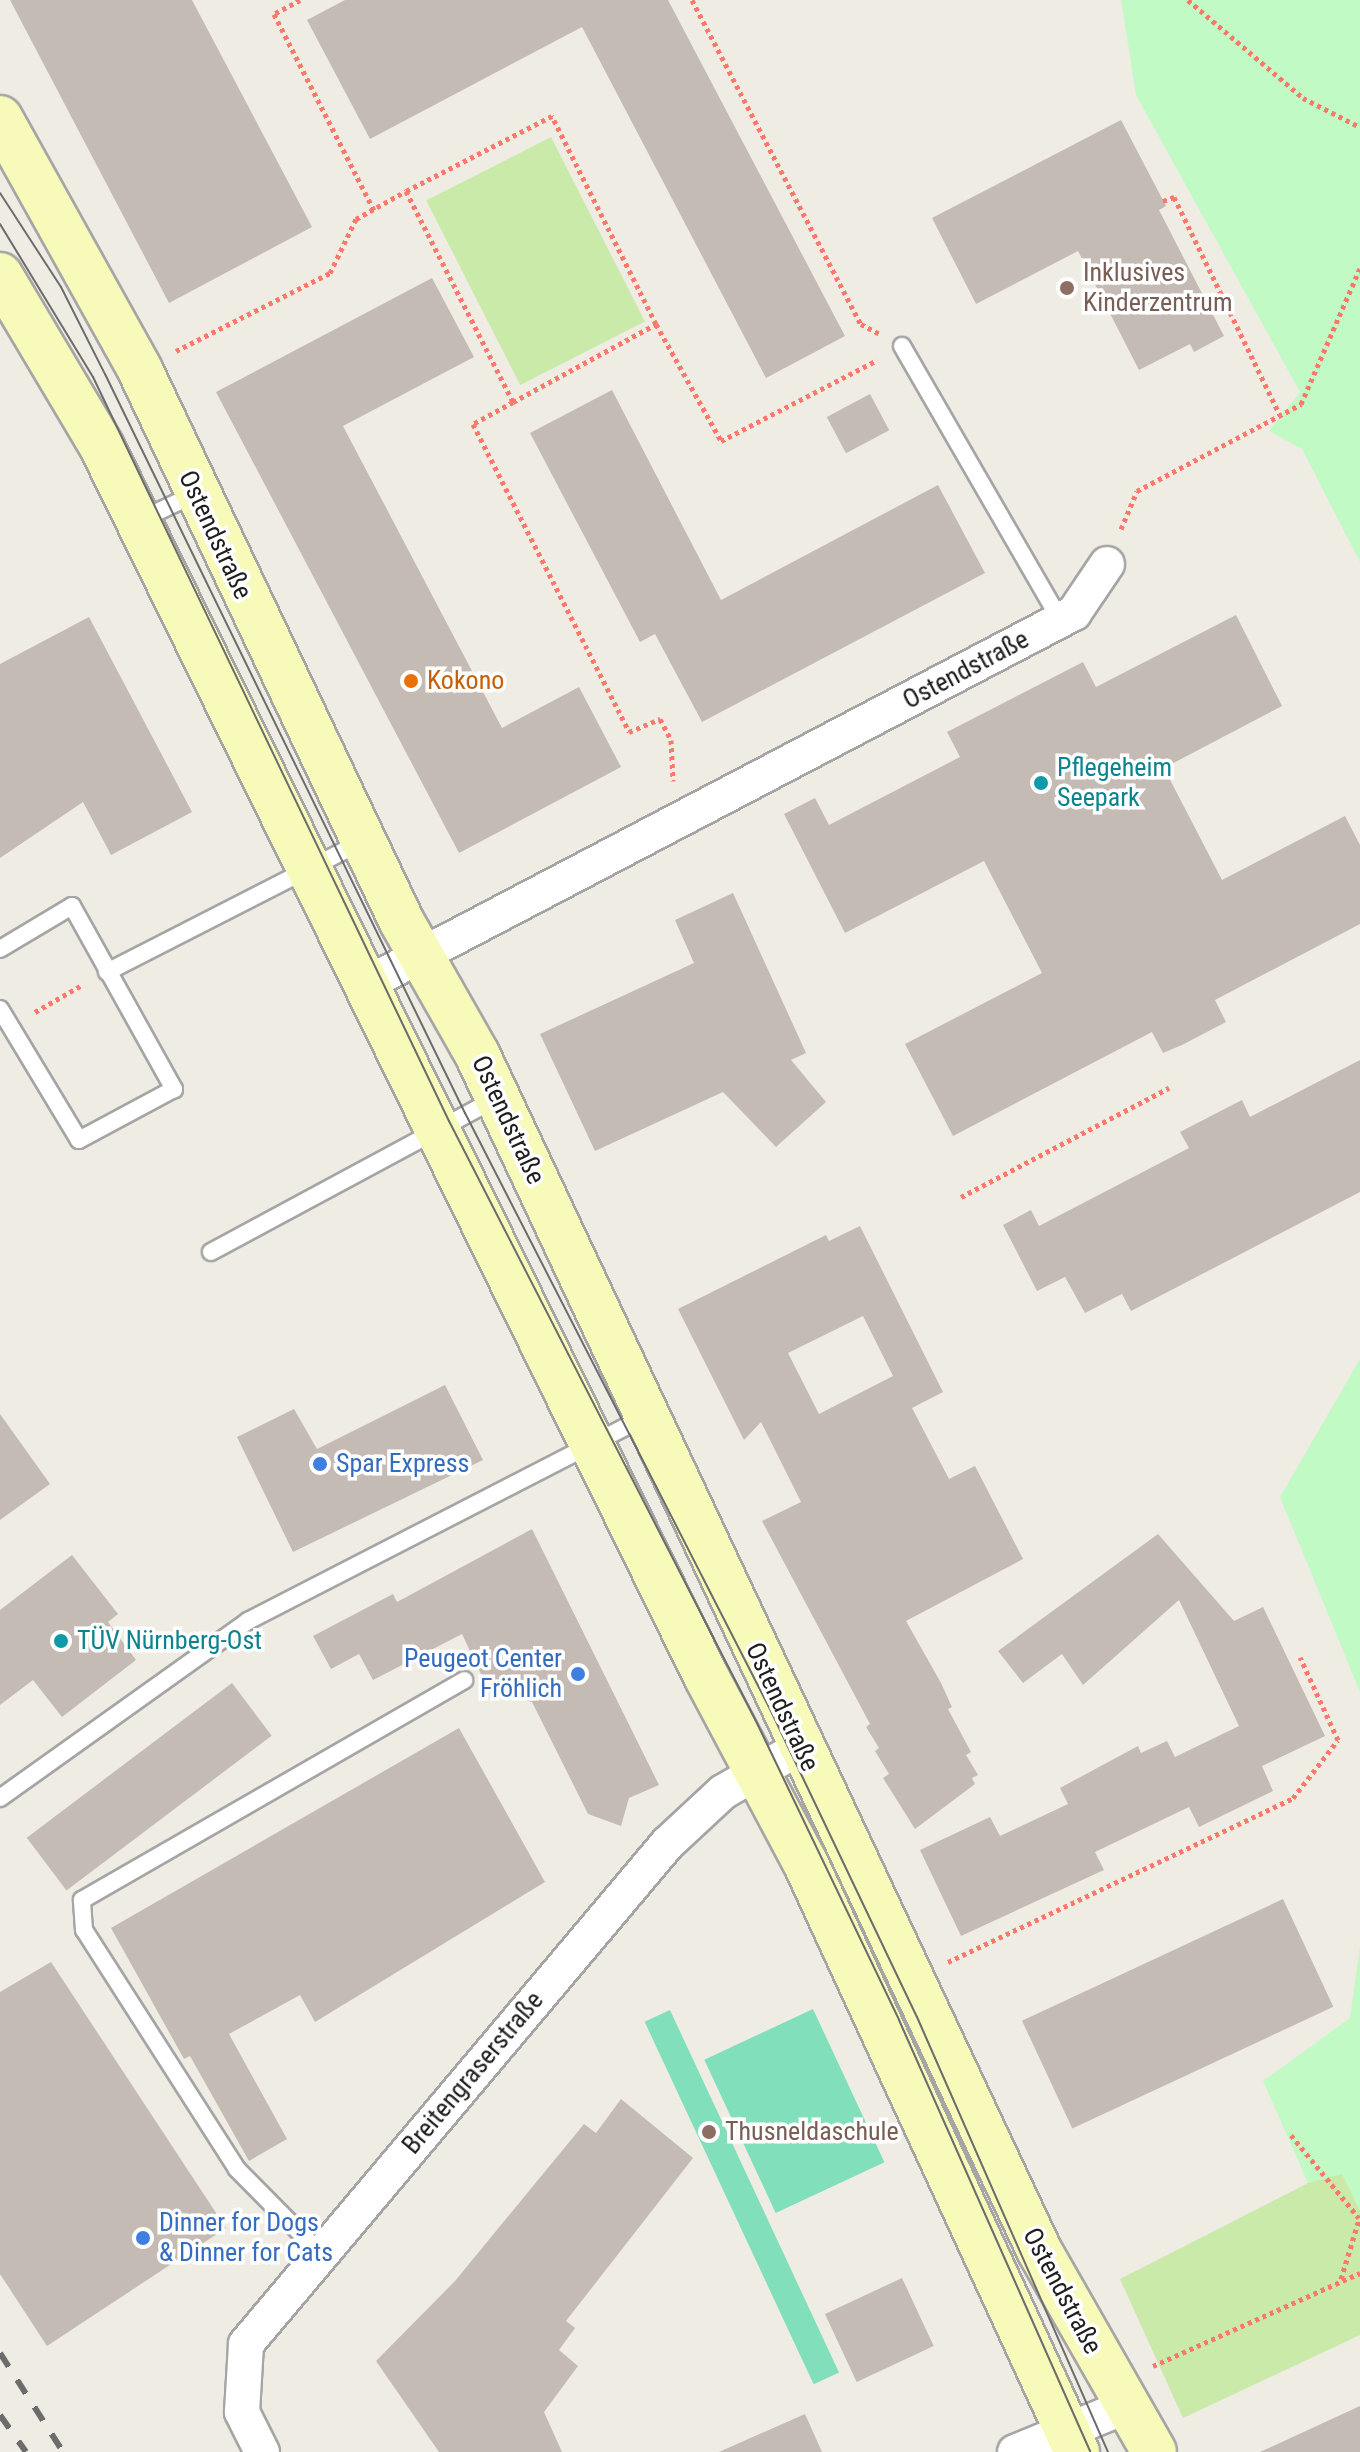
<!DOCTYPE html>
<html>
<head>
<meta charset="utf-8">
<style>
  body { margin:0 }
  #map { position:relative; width:1360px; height:2452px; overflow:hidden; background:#efece4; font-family:"Roboto Condensed",sans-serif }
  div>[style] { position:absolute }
  .grass>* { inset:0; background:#caeaaa; transform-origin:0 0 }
  .park>* { inset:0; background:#c1fac5 }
  .pitch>* { inset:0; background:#81e0bb; transform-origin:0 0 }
  .building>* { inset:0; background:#c4bbb4; transform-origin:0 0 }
  .path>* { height:5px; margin-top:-2.5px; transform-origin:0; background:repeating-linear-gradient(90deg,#fb786a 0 4px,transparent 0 8px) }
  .roads { filter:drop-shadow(2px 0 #a5a5a5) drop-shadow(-2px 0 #a5a5a5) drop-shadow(0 2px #a5a5a5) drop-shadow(0 -2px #a5a5a5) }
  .lane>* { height:16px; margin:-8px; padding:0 8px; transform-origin:8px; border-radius:8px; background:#fff }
  .street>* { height:34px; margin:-17px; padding:0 17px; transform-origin:17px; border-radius:17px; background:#fff }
  .secondary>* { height:44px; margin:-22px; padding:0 22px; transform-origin:22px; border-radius:22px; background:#f7fab8 }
  .tram>* { height:2px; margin:-1px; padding:0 1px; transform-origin:1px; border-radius:1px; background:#6c6c6c }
  .rail>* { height:6px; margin-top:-3px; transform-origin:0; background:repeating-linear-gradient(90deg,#6c6c6c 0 16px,transparent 0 32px) }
  .dots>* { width:22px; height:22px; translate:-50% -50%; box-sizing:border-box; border:4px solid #fff; border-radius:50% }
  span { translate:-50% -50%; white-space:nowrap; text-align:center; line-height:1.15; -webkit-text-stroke:7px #fff; paint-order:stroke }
  .education-label { font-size:26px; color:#785e54 }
  .left { translate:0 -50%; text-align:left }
  .street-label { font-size:26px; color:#1e1e1e }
  .food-label { font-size:26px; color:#c56008 }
  .culture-label { font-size:26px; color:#0d838f }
  .shop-label { font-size:26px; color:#366cbe }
  .right { translate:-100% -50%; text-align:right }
</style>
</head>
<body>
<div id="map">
  <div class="grass">
    <i style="left:551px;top:137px;width:207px;height:140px;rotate:63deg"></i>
    <i style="clip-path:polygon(1342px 2173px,1360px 2210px,1360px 2335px,1183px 2418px,1120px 2279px,1308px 2183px)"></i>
  </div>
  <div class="park">
    <i style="clip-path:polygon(1121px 0,1360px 0,1360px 562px,1302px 449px,1269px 431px,1300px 392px,1136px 95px)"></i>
    <i style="clip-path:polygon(1360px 1359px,1360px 1692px,1280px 1497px)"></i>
    <i style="clip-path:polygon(1360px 1947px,1360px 2210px,1342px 2174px,1308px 2183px,1263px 2081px,1350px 2018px)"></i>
  </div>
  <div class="pitch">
    <i style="left:813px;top:2009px;width:169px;height:120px;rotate:65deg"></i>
    <i style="left:670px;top:2010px;width:400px;height:28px;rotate:65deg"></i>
  </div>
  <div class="building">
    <i style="clip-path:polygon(10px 0,192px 0,312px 227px,169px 303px)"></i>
    <i style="clip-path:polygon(345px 0,668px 0,845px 336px,766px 378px,582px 27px,370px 139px,307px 20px)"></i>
    <i style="clip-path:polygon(1121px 120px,1166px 206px,1159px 210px,1224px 336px,1194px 352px,1190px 344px,1139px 370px,1078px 251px,976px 304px,932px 218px)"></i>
    <i style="clip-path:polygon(432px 278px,474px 357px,343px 426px,502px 728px,579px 687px,621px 767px,459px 853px,216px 392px)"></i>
    <i style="clip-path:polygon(612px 390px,721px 600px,938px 485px,985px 573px,702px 722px,655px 634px,640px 642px,530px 433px)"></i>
    <i style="left:870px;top:394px;width:41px;height:49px;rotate:62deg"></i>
    <i style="clip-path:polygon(1236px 615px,1282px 706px,1164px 768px,1222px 880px,1345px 816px,1360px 845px,1360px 924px,1215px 1000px,1226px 1022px,1182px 1045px,1163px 1053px,1152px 1032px,953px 1136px,905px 1044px,1042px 973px,984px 861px,845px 933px,784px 814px,815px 798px,829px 825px,960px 757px,947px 732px,1083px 662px,1096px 687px)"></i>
    <i style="clip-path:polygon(89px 617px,192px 812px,111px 855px,83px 802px,0 858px,0 664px)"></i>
    <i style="clip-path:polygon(733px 893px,806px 1053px,791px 1060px,826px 1102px,776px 1147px,723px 1092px,595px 1151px,540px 1034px,694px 963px,675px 920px)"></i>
    <i style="clip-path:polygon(1360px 1060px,1360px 1192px,1131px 1311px,1122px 1294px,1085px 1313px,1065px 1277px,1037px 1291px,1003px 1225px,1031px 1210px,1039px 1226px,1189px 1148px,1180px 1132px,1242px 1100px,1250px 1117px)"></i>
    <i style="clip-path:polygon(evenodd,860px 1226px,943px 1392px,912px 1408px,949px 1479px,975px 1466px,1023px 1559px,906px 1621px,941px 1683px,952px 1707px,948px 1709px,971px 1752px,966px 1755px,978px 1775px,972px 1778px,975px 1784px,915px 1829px,883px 1778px,889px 1774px,875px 1751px,879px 1748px,866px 1727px,870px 1724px,762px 1521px,801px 1502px,761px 1422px,744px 1440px,678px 1309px,826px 1235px,829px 1241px,860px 1226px,863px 1316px,893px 1376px,819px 1414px,788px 1353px,863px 1316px)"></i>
    <i style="clip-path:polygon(445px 1385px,483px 1460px,293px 1552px,237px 1437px,294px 1409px,317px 1449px)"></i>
    <i style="clip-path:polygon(0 1414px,50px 1484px,0 1520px)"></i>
    <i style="clip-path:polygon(532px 1529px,659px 1785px,629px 1798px,621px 1826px,588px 1814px,532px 1702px,489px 1691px,462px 1634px,373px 1680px,359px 1654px,331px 1669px,313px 1636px,393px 1594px,397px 1602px)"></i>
    <i style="clip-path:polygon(1158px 1534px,1234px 1621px,1263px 1607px,1325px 1736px,1262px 1766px,1273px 1791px,1199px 1827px,1189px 1807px,1095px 1852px,1104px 1870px,961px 1936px,920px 1850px,990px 1817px,1000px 1836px,1068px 1804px,1060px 1788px,1138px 1746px,1141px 1753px,1167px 1741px,1175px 1757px,1239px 1726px,1179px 1600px,1083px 1685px,1062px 1654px,1023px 1683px,998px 1651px)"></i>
    <i style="clip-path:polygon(72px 1555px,118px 1614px,108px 1622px,136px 1660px,62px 1717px,33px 1680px,0 1705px,0 1610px)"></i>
    <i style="left:232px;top:1683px;width:66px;height:257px;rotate:53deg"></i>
    <i style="clip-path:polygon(459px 1728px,545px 1882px,315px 2022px,300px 1995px,229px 2034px,287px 2139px,249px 2161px,190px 2056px,184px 2059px,111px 1928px)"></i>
    <i style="left:1283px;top:1899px;width:119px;height:288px;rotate:65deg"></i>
    <i style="clip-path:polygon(51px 1962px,226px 2228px,47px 2346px,0 2274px,0 1992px)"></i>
    <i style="clip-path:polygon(621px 2099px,693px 2158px,566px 2321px,575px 2328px,559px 2350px,578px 2366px,544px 2412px,562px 2452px,439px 2452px,376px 2361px,455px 2281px,584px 2124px,596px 2133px)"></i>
    <i style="left:902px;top:2278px;width:75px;height:85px;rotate:65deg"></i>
    <i style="clip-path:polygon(1360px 2406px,1360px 2452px,1260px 2452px)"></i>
    <i style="clip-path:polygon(805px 2414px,822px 2452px,719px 2452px)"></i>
  </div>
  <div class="path">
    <i style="left:300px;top:0;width:30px;rotate:152deg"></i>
    <i style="left:274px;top:14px;width:220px;rotate:63deg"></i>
    <i style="left:692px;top:0;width:365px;rotate:62.5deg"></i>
    <i style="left:861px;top:324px;width:21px;rotate:28deg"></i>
    <i style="left:1188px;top:0;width:151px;rotate:40.4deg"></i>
    <i style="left:1303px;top:98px;width:64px;rotate:27deg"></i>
    <i style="left:1163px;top:201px;width:12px;rotate:-20deg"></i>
    <i style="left:1174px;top:197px;width:242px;rotate:64.1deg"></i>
    <i style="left:656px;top:324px;width:134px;rotate:60.9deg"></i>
    <i style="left:721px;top:441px;width:176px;rotate:-27.4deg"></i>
    <i style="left:176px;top:351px;width:173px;rotate:-26.9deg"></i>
    <i style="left:330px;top:273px;width:60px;rotate:-64.3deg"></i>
    <i style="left:356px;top:219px;width:57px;rotate:-29.2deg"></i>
    <i style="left:513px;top:402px;width:163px;rotate:-28.6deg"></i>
    <i style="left:656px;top:324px;width:233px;rotate:-116.6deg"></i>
    <i style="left:552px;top:116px;width:164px;rotate:152.8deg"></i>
    <i style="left:406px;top:191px;width:237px;rotate:63.1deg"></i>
    <i style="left:513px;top:402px;width:46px;rotate:151.2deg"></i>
    <i style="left:473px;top:424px;width:345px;rotate:63.1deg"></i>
    <i style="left:629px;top:732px;width:34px;rotate:-23deg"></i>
    <i style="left:660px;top:719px;width:24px;rotate:62deg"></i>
    <i style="left:671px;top:740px;width:41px;rotate:87.2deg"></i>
    <i style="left:1121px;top:529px;width:41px;rotate:-67.2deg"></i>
    <i style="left:1137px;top:491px;width:186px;rotate:-27.9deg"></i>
    <i style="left:1301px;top:404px;width:148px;rotate:-66.5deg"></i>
    <i style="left:35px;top:1012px;width:54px;rotate:-29.9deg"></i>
    <i style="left:961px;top:1197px;width:235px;rotate:-27.7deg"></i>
    <i style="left:948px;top:1962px;width:382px;rotate:-25.4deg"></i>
    <i style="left:1293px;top:1798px;width:73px;rotate:-52.2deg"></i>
    <i style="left:1338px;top:1740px;width:91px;rotate:-114.6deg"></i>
    <i style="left:1291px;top:2135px;width:107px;rotate:50.7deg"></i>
    <i style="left:1341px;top:2279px;width:66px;rotate:-73.2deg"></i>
    <i style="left:1153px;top:2366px;width:227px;rotate:-24.2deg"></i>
  </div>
  <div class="roads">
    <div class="lane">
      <i style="left:902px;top:346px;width:316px;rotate:60deg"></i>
      <i style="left:140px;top:520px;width:61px;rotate:-25.3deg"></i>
      <i style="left:0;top:949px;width:84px;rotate:-30.8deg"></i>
      <i style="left:72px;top:906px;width:210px;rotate:60.9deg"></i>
      <i style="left:174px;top:1089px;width:108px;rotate:151.8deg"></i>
      <i style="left:79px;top:1140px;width:153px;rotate:-121.1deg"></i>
      <i style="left:107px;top:972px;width:285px;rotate:-27.1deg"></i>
      <i style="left:211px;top:1252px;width:325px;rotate:-28.3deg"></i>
      <i style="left:0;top:1798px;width:305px;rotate:-35.5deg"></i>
      <i style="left:248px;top:1621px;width:446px;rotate:-27.2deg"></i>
      <i style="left:322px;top:2255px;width:121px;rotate:-134.7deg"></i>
      <i style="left:237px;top:2169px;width:284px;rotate:-122.6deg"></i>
      <i style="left:84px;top:1930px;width:30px;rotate:-94deg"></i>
      <i style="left:82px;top:1900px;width:441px;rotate:-29.9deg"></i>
    </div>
    <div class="street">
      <i style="left:368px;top:983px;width:797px;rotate:-27.66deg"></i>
      <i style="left:1074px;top:613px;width:59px;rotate:-56deg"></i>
      <i style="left:262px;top:2452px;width:45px;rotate:-116.6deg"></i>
      <i style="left:242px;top:2412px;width:68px;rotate:-86.6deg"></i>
      <i style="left:246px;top:2344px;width:654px;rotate:-49.9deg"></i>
      <i style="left:667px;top:1844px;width:76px;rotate:-42.9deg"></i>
      <i style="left:723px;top:1792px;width:90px;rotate:-30deg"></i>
      <i style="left:1015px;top:2452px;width:121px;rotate:-22.3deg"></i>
    </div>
    <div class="secondary">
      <i style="left:0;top:118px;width:288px;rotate:60.9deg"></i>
      <i style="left:140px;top:370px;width:611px;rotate:64.61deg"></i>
      <i style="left:402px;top:922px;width:152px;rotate:60.4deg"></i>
      <i style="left:477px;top:1054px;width:1321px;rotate:64.83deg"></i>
      <i style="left:1039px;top:2250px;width:232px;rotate:60.3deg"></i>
      <i style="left:0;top:275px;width:200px;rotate:59.3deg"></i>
      <i style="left:102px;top:447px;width:1372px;rotate:63.83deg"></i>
      <i style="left:707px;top:1678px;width:208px;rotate:62deg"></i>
      <i style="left:805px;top:1862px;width:650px;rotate:65.25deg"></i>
    </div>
  </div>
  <div class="tram">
    <i style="left:0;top:193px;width:112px;rotate:57deg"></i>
    <i style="left:61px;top:287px;width:97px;rotate:63.2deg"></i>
    <i style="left:105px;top:374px;width:822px;rotate:64.03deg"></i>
    <i style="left:465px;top:1113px;width:670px;rotate:62.9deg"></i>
    <i style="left:770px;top:1709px;width:341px;rotate:64.5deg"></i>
    <i style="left:917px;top:2017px;width:475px;rotate:66.3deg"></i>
    <i style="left:0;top:224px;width:179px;rotate:58.7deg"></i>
    <i style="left:93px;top:377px;width:825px;rotate:64.43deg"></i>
    <i style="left:449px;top:1121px;width:672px;rotate:62.9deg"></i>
    <i style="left:755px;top:1719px;width:334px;rotate:64.4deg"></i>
    <i style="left:899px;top:2020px;width:472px;rotate:66.1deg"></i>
  </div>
  <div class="rail">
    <i style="left:0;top:2353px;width:117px;rotate:57.5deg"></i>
    <i style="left:0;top:2415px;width:45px;rotate:54.9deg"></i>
  </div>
  <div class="dots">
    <i style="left:1067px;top:288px;background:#8d6e63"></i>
    <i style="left:411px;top:681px;background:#e8710a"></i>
    <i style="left:1041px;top:783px;background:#0f9aa8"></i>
    <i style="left:320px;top:1464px;background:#3f7fe0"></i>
    <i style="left:61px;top:1641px;background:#0f9aa8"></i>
    <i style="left:578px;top:1674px;background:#3f7fe0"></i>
    <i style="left:709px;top:2132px;background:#8d6e63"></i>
    <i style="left:143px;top:2238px;background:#3f7fe0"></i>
  </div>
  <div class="education-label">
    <span class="left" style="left:1083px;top:288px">Inklusives<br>Kinderzentrum</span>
    <span class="left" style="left:725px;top:2132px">Thusneldaschule</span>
  </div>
  <div class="street-label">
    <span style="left:215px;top:535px;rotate:65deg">Ostendstraße</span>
    <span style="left:966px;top:670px;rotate:-28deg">Ostendstraße</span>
    <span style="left:508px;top:1120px;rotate:65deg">Ostendstraße</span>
    <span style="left:782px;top:1707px;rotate:65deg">Ostendstraße</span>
    <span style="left:473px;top:2073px;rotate:-50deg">Breitengraserstraße</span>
    <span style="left:1062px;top:2291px;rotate:62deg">Ostendstraße</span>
  </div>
  <div class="food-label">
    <span class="left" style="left:427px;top:681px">Kokono</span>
  </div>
  <div class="culture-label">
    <span class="left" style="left:1057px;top:783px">Pflegeheim<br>Seepark</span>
    <span class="left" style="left:77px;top:1641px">TÜV Nürnberg-Ost</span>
  </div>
  <div class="shop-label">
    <span class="left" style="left:336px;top:1464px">Spar Express</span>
    <span class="right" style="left:562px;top:1674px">Peugeot Center<br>Fröhlich</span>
    <span class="left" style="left:159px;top:2238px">Dinner for Dogs<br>&amp; Dinner for Cats</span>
  </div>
</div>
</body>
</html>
